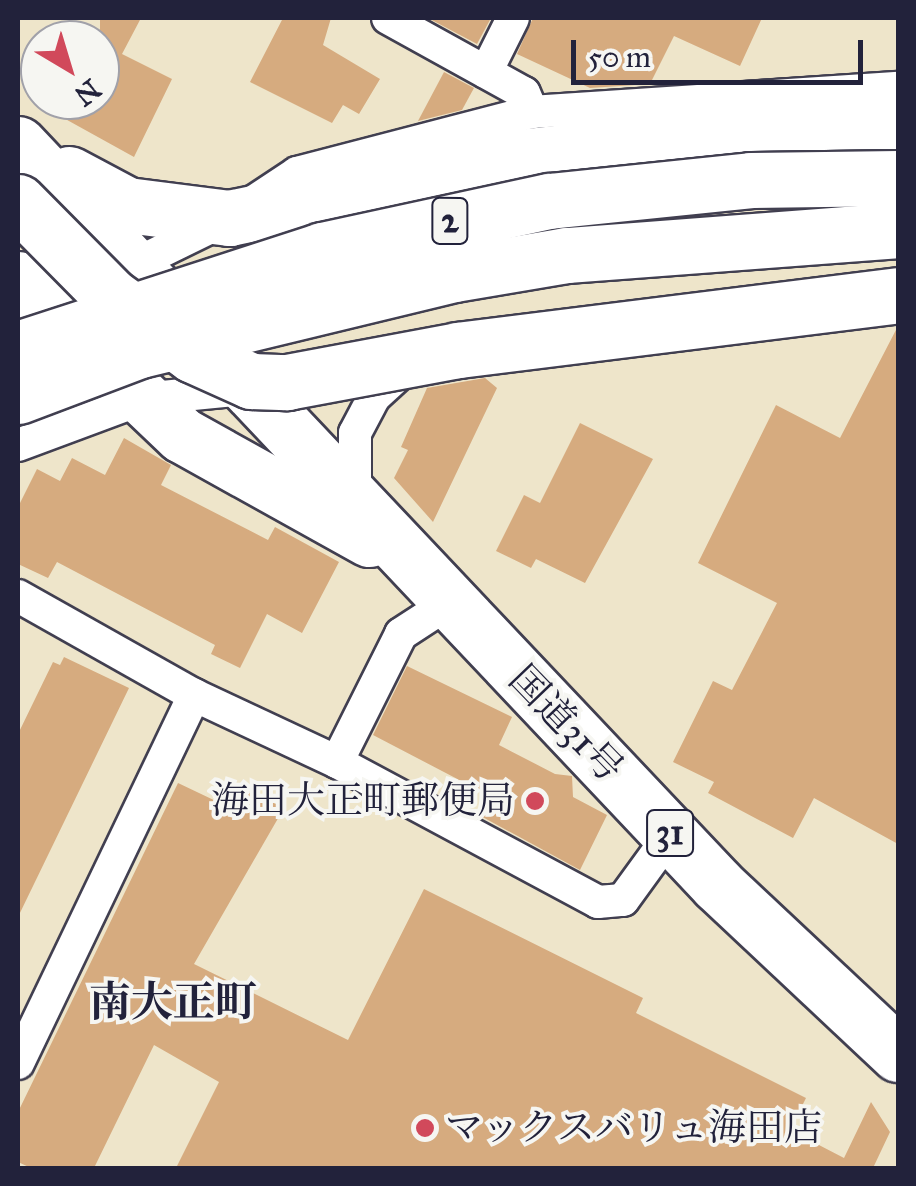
<!DOCTYPE html>
<html>
<head>
<meta charset="utf-8">
<style>
  body { margin:0 }
  #map { position:relative; width:916px; height:1186px; overflow:hidden; background:#eee5ca; font-family:"IM FELL Great Primer","Noto Serif JP",serif }
  div>[style] { position:absolute }
  .building>* { inset:0; background:#d6ab7f }
  .roads { filter:drop-shadow(2px 0 #413f50) drop-shadow(-2px 0 #413f50) drop-shadow(0 2px #413f50) drop-shadow(0 -2px #413f50) }
  .street>* { height:32px; margin:-16px; padding:0 16px; transform-origin:16px; border-radius:16px; background:#fff }
  .highway>* { height:55px; margin:-27.5px; padding:0 27.5px; transform-origin:27.5px; border-radius:27.5px; background:#fff }
  .bridges { filter:drop-shadow(2px 0 #413f50) drop-shadow(-2px 0 #413f50) drop-shadow(0 2px #413f50) drop-shadow(0 -2px #413f50) }
  .highway-bridge>* { height:55px; margin:-27.5px; padding:0 27.5px; transform-origin:27.5px; border-radius:27.5px; background:#fff }
  .dots>* { width:28px; height:28px; translate:-50% -50%; box-sizing:border-box; border:5px solid #f6f6f2; border-radius:50% }
  span { translate:-50% -50%; white-space:nowrap; text-align:center; line-height:1.15; -webkit-text-stroke:8px #f6f6f2; paint-order:stroke }
  .shield-label span { padding:2px 8px; background:#f6f6f2; border:2px solid; border-radius:8px; -webkit-text-stroke-width:0 }
  .shield-label { font-size:35px; color:#22223b; font-weight:700 }
  .street-label { font-size:38px; color:#22223b }
  .poi-label { font-size:38px; color:#22223b }
  .right { translate:-100% -50%; text-align:right }
  .left { translate:0 -50%; text-align:left }
  .quarter-label { font-size:42px; color:#22223b; font-weight:700 }
  .frame { position:absolute; inset:0; border:20px solid #22223b; pointer-events:none }
  .north { position:absolute; left:20px; top:20px; width:100px; height:100px; box-sizing:border-box; background:#f6f6f2; border:2px solid #a1a1a9; border-radius:50%; rotate:142deg; font-size:28px; font-weight:700; line-height:40px; text-align:center; color:#22223b }
  .north::after { content:''; display:block; margin:auto; width:35px; height:45px; background:#d1495b; clip-path:polygon(50% 0,100% 100%,50% 72%,0 100%) }
  .scale { position:absolute; left:571px; top:40px; width:292px; height:45px; box-sizing:border-box; border:5px solid #22223b; border-top:0; padding-left:12px; font-size:30px; line-height:35px; white-space:nowrap; color:#22223b; -webkit-text-stroke:8px #f6f6f2; paint-order:stroke }
</style>
</head>
<body>
<div id="map">
  <div class="building">
    <i style="clip-path:polygon(100px 18px,141px 18px,122px 54px,172px 79px,134px 157px,31px 100px,100px 100px)"></i>
    <i style="clip-path:polygon(283px 18px,331px 18px,323px 45px,380px 79px,359px 114px,343px 105px,332px 123px,250px 82px)"></i>
    <i style="clip-path:polygon(428px 18px,491px 18px,477px 44px)"></i>
    <i style="clip-path:polygon(533px 18px,762px 18px,740px 66px,674px 36px,650px 84px,590px 88px,517px 54px)"></i>
    <i style="clip-path:polygon(444px 72px,474px 88px,462px 110px,418px 121px)"></i>
    <i style="clip-path:polygon(898px 326px,898px 844px,814px 798px,793px 838px,708px 793px,714px 782px,673px 762px,713px 681px,732px 690px,777px 603px,698px 563px,776px 405px,840px 438px)"></i>
    <i style="clip-path:polygon(485px 378px,497px 388px,433px 522px,394px 478px,408px 450px,401px 447px,427px 388px)"></i>
    <i style="clip-path:polygon(580px 423px,653px 459px,585px 583px,536px 559px,531px 568px,496px 551px,524px 495px,540px 503px)"></i>
    <i style="clip-path:polygon(124px 438px,171px 465px,161px 485px,268px 540px,275px 527px,339px 562px,302px 633px,267px 614px,240px 668px,211px 654px,215px 645px,57px 562px,48px 578px,18px 564px,18px 507px,37px 469px,60px 481px,72px 458px,105px 475px)"></i>
    <i style="clip-path:polygon(64px 657px,129px 688px,18px 917px,18px 734px,53px 662px,60px 665px)"></i>
    <i style="clip-path:polygon(407px 666px,512px 717px,499px 745px,555px 774px,572px 776px,573px 797px,607px 815px,580px 870px,477px 814px,488px 795px,373px 735px)"></i>
    <i style="clip-path:polygon(230px 782px,284px 808px,194px 964px,348px 1040px,424px 889px,643px 998px,636px 1013px,806px 1098px,790px 1130px,844px 1158px,871px 1102px,890px 1132px,873px 1168px,176px 1168px,219px 1082px,154px 1045px,94px 1168px,31px 1168px,18px 1162px,18px 1112px,178px 783px,220px 803px)"></i>
  </div>
  <div class="roads">
    <div class="street">
      <i style="left:388px;top:18px;width:155px;rotate:28.9deg"></i>
      <i style="left:524px;top:93px;width:21px;rotate:67deg"></i>
      <i style="left:486px;top:72px;width:60px;rotate:-63.4deg"></i>
      <i style="left:121px;top:271px;width:120px;rotate:-26.1deg"></i>
      <i style="left:229px;top:218px;width:82px;rotate:-33.5deg"></i>
      <i style="left:297px;top:173px;width:243px;rotate:-14.6deg"></i>
      <i style="left:532px;top:112px;width:367px;rotate:-3.8deg"></i>
      <i style="left:18px;top:445px;width:132px;rotate:-20.4deg"></i>
      <i style="left:142px;top:399px;width:113px;rotate:-5.6deg"></i>
      <i style="left:355px;top:499px;width:66px;rotate:-90deg"></i>
      <i style="left:355px;top:433px;width:41px;rotate:-62.2deg"></i>
      <i style="left:374px;top:397px;width:49px;rotate:-42.5deg"></i>
      <i style="left:18px;top:596px;width:202px;rotate:29.4deg"></i>
      <i style="left:194px;top:695px;width:158px;rotate:25.1deg"></i>
      <i style="left:337px;top:762px;width:296px;rotate:28.2deg"></i>
      <i style="left:598px;top:902px;width:25px;rotate:-5deg"></i>
      <i style="left:623px;top:900px;width:82px;rotate:-54deg"></i>
      <i style="left:337px;top:762px;width:143px;rotate:-63.4deg"></i>
      <i style="left:401px;top:634px;width:59px;rotate:-33.1deg"></i>
      <i style="left:18px;top:1063px;width:408px;rotate:-64.4deg"></i>
    </div>
    <div class="highway">
      <i style="left:18px;top:144px;width:1019px;rotate:46.63deg"></i>
      <i style="left:718px;top:885px;width:247px;rotate:43.2deg"></i>
      <i style="left:69px;top:174px;width:66px;rotate:28.1deg"></i>
      <i style="left:127px;top:205px;width:103px;rotate:7.3deg"></i>
      <i style="left:229px;top:218px;width:295px;rotate:-11.9deg"></i>
      <i style="left:518px;top:157px;width:223px;rotate:-6.2deg"></i>
      <i style="left:740px;top:133px;width:158px;rotate:-3.3deg"></i>
      <i style="left:18px;top:279px;width:226px;rotate:43.6deg"></i>
      <i style="left:182px;top:435px;width:214px;rotate:29.1deg"></i>
    </div>
  </div>
  <div class="bridges">
    <div class="highway-bridge">
      <i style="left:18px;top:202px;width:132px;rotate:45.3deg"></i>
      <i style="left:111px;top:296px;width:101px;rotate:35.7deg"></i>
      <i style="left:193px;top:355px;width:64px;rotate:24.1deg"></i>
      <i style="left:251px;top:381px;width:36px;rotate:2deg"></i>
      <i style="left:287px;top:382px;width:174px;rotate:-10.6deg"></i>
      <i style="left:458px;top:350px;width:443px;rotate:-7.1deg"></i>
      <i style="left:18px;top:349px;width:320px;rotate:-18deg"></i>
      <i style="left:322px;top:250px;width:232px;rotate:-12.2deg"></i>
      <i style="left:549px;top:201px;width:203px;rotate:-5.9deg"></i>
      <i style="left:751px;top:180px;width:147px;rotate:-0.8deg"></i>
      <i style="left:18px;top:396px;width:130px;rotate:-20.7deg"></i>
      <i style="left:140px;top:350px;width:324px;rotate:-13.6deg"></i>
      <i style="left:455px;top:274px;width:114px;rotate:-9.6deg"></i>
      <i style="left:567px;top:255px;width:332px;rotate:-4.3deg"></i>
    </div>
  </div>
  <div class="dots">
    <i style="left:535px;top:801px;background:#d1495b"></i>
    <i style="left:425px;top:1128px;background:#d1495b"></i>
  </div>
  <div class="shield-label">
    <span style="left:450px;top:221px">2</span>
    <span style="left:670px;top:833px">31</span>
  </div>
  <div class="street-label">
    <span style="left:566px;top:724px;rotate:46deg">国道31号</span>
  </div>
  <div class="poi-label">
    <span class="right" style="left:515px;top:801px">海田大正町郵便局</span>
    <span class="left" style="left:445px;top:1128px">マックスバリュ海田店</span>
  </div>
  <div class="quarter-label">
    <span style="left:173px;top:1002px">南大正町</span>
  </div>
  <div class="frame"></div>
  <div class="north">N</div>
  <div class="scale">50 m</div>
</div>
</body>
</html>
